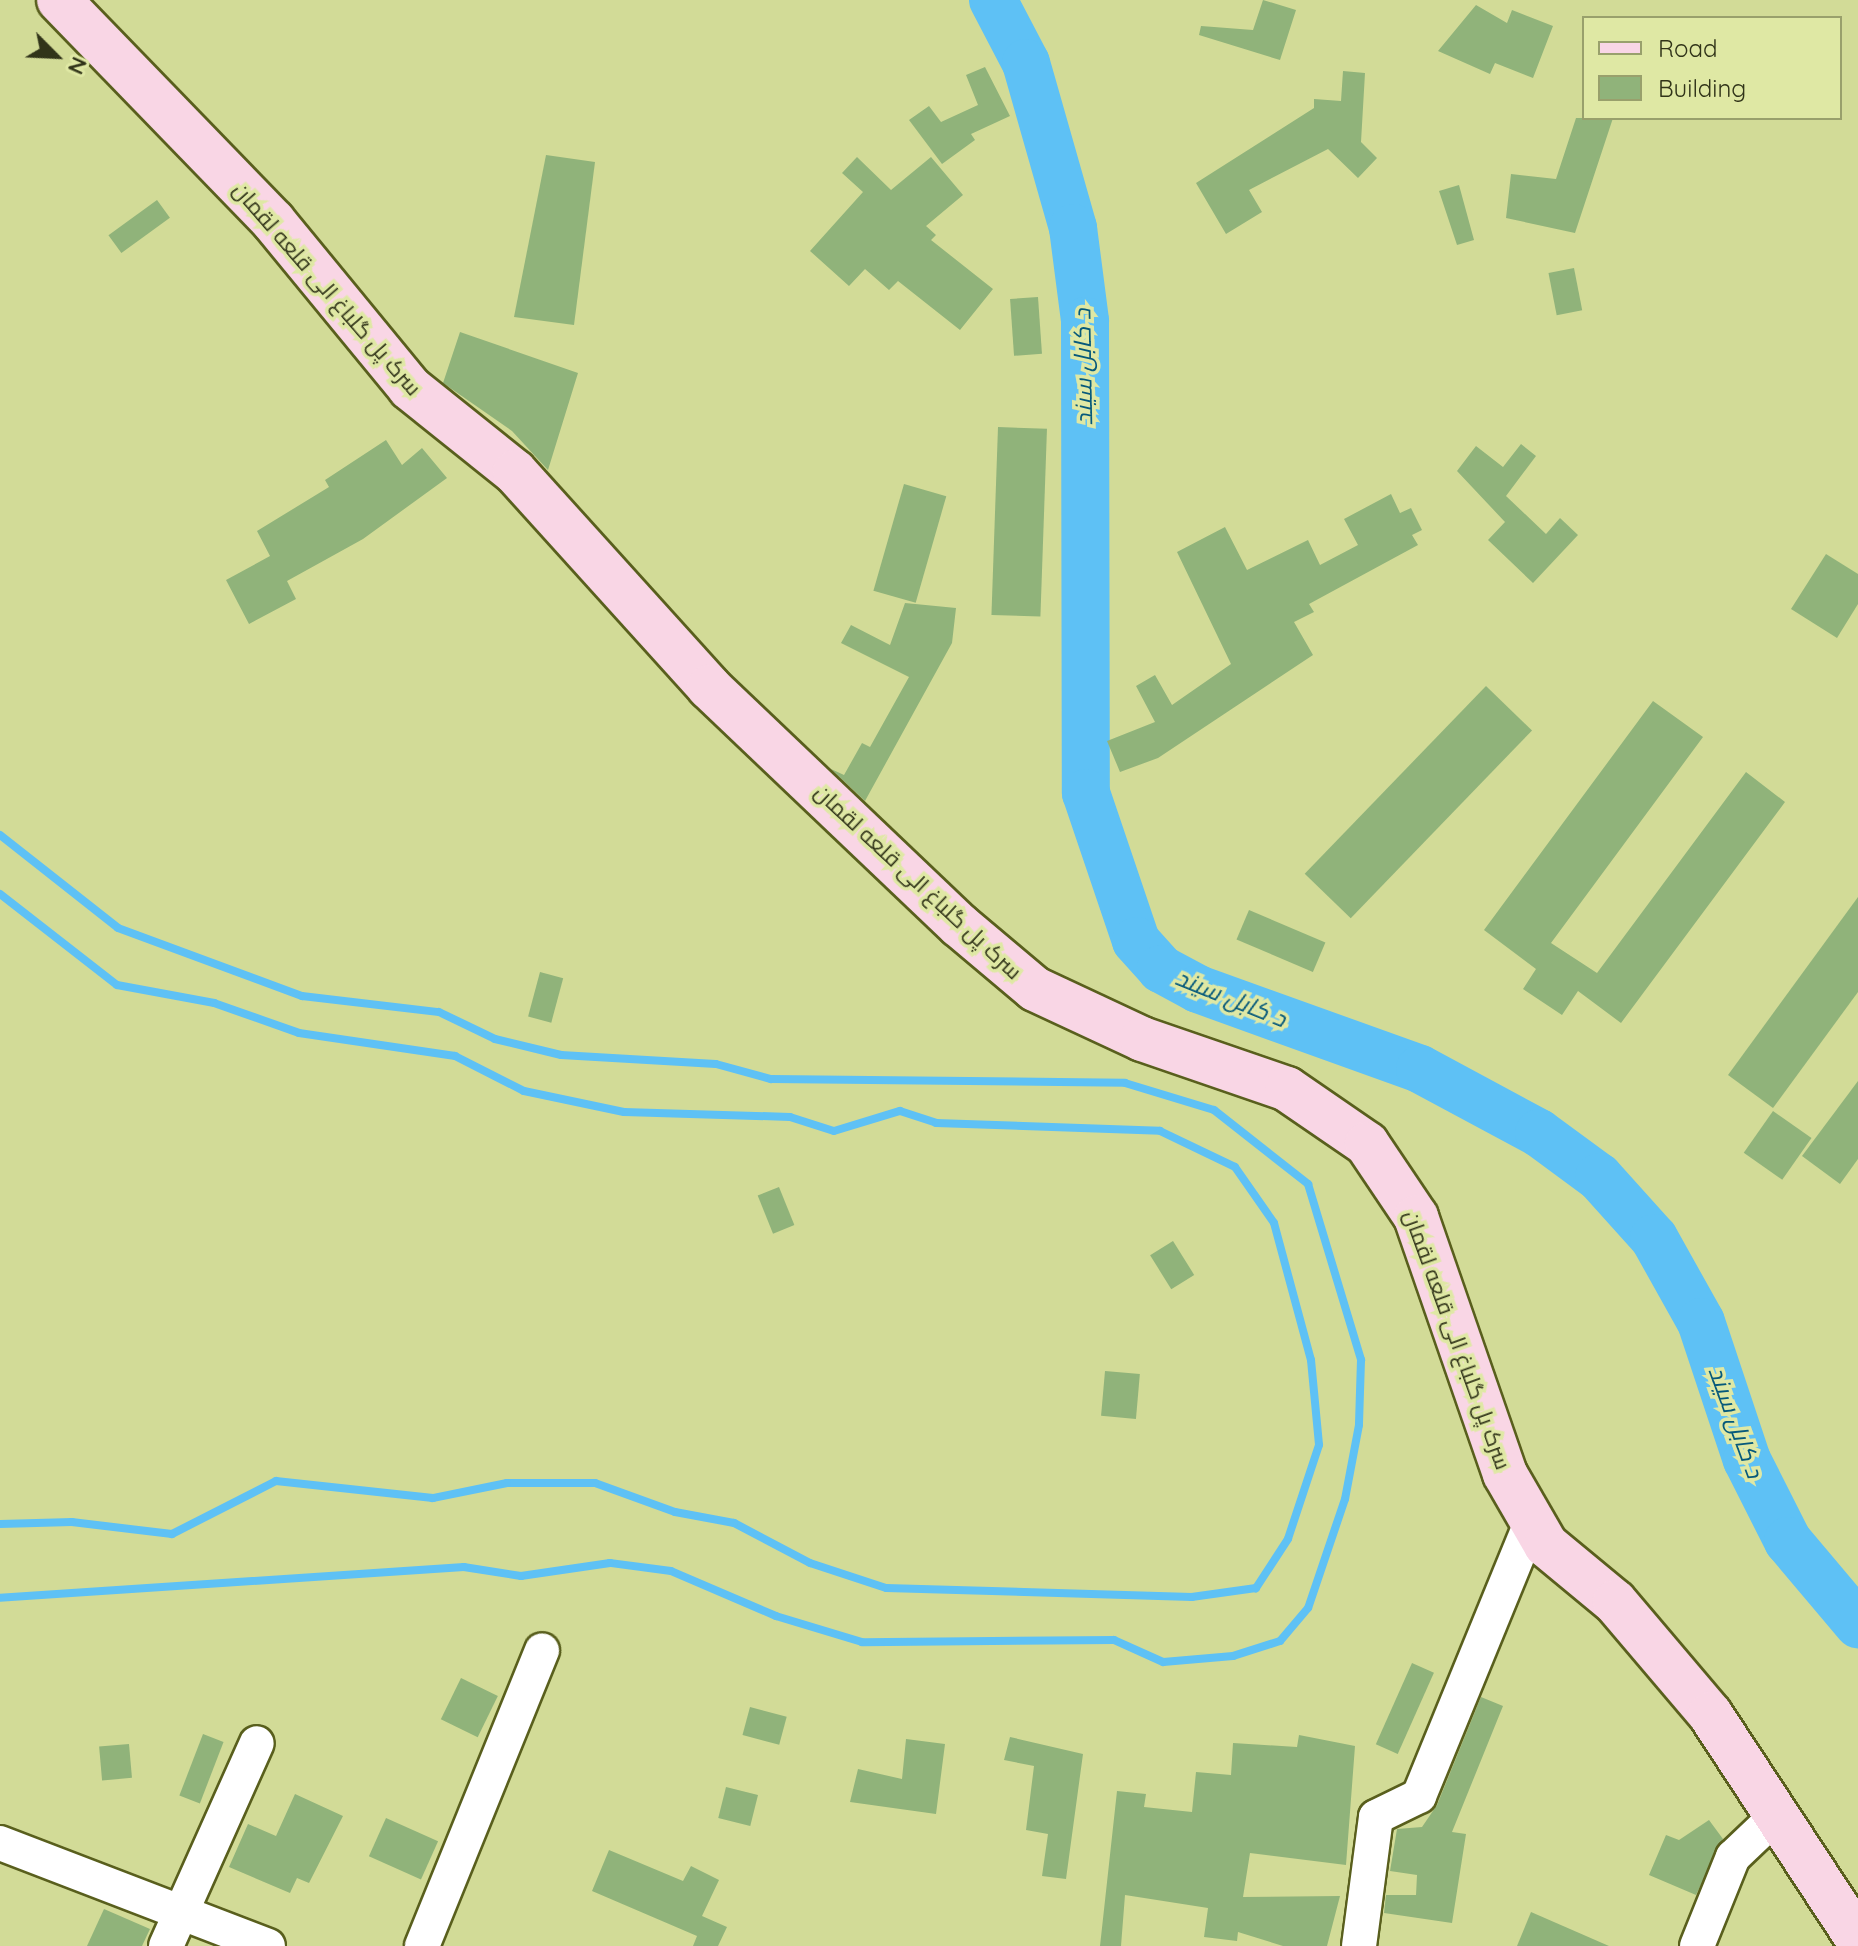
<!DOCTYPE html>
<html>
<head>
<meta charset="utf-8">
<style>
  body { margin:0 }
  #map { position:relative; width:1858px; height:1946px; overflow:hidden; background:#d2db97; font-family:Quicksand,Cairo,sans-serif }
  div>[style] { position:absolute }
  .stream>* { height:8px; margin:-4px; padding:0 4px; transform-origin:4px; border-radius:4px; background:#5ec1f5 }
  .river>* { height:48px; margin:-24px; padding:0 24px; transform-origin:24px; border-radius:24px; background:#5ec1f5 }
  .building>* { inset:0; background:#90b37a; transform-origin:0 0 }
  .roads { filter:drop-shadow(2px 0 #595f1d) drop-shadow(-2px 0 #595f1d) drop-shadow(0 2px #595f1d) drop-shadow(0 -2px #595f1d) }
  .street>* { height:34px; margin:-17px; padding:0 17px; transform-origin:17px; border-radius:17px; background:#fff }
  .secondary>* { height:44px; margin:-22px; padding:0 22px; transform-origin:22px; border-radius:22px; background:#f9d6e5 }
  span { translate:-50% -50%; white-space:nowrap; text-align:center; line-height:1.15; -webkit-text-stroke:7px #dfe8a4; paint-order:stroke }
  .street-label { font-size:22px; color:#313419 }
  .water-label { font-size:24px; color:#06597b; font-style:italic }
  .legend { position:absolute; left:1582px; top:16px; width:260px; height:104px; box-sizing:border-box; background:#dfe8a4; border:2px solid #99a06c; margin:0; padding:10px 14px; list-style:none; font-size:24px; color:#313419 }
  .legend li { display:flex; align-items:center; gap:16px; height:40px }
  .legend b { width:40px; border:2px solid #99a06c }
  .north { position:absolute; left:16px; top:16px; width:80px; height:80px; -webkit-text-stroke:6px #dfe8a4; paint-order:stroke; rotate:114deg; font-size:22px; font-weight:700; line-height:32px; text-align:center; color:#313419 }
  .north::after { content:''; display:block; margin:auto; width:28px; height:36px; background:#313419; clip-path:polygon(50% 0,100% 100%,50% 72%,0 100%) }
</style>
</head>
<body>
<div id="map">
  <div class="stream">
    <i style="left:0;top:835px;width:150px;rotate:38.2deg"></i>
    <i style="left:118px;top:928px;width:196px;rotate:20.3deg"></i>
    <i style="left:302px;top:996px;width:138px;rotate:6.7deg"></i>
    <i style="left:439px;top:1012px;width:62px;rotate:25.7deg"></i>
    <i style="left:495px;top:1039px;width:68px;rotate:13.6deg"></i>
    <i style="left:561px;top:1055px;width:155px;rotate:3.3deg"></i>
    <i style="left:716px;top:1064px;width:57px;rotate:15.3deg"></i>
    <i style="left:771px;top:1079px;width:354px;rotate:0.6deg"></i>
    <i style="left:1125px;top:1083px;width:93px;rotate:16.9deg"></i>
    <i style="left:1214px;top:1110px;width:120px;rotate:38.2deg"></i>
    <i style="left:1308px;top:1184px;width:184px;rotate:73.2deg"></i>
    <i style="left:1361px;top:1360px;width:65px;rotate:91.8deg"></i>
    <i style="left:1359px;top:1425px;width:75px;rotate:100.7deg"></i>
    <i style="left:1345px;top:1499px;width:115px;rotate:108.7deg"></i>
    <i style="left:1308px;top:1608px;width:43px;rotate:130.3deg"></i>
    <i style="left:1280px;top:1641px;width:49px;rotate:162.3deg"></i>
    <i style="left:1233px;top:1656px;width:70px;rotate:175.1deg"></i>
    <i style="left:1163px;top:1662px;width:54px;rotate:-155.8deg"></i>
    <i style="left:1114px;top:1640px;width:252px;rotate:179.5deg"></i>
    <i style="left:862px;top:1642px;width:90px;rotate:-163.2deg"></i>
    <i style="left:776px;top:1616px;width:114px;rotate:-156.8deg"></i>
    <i style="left:671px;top:1571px;width:62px;rotate:-172.5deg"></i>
    <i style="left:610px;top:1563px;width:90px;rotate:171.7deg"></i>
    <i style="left:521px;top:1576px;width:58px;rotate:-171deg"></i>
    <i style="left:464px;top:1567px;width:465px;rotate:176.2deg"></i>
    <i style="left:0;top:894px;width:148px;rotate:37.9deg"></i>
    <i style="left:117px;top:985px;width:99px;rotate:10.5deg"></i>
    <i style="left:214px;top:1003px;width:90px;rotate:19.4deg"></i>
    <i style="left:299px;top:1033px;width:158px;rotate:8.4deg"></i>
    <i style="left:455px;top:1056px;width:77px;rotate:26.9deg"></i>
    <i style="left:524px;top:1091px;width:102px;rotate:11.9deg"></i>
    <i style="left:624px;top:1112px;width:166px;rotate:1.7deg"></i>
    <i style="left:790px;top:1117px;width:46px;rotate:17.7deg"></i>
    <i style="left:834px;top:1131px;width:69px;rotate:-16.9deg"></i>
    <i style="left:900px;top:1111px;width:38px;rotate:18deg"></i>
    <i style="left:936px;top:1123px;width:224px;rotate:2deg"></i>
    <i style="left:1160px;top:1131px;width:83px;rotate:25.6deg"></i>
    <i style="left:1235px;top:1167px;width:68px;rotate:55.1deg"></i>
    <i style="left:1274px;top:1223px;width:142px;rotate:74.9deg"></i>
    <i style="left:1311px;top:1360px;width:85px;rotate:84.6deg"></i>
    <i style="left:1319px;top:1445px;width:99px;rotate:108.3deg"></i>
    <i style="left:1288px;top:1539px;width:59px;rotate:123.1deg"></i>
    <i style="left:1256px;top:1588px;width:65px;rotate:172deg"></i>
    <i style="left:1192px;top:1597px;width:306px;rotate:-178.3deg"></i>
    <i style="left:886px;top:1588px;width:80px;rotate:-161.8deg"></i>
    <i style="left:810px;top:1563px;width:86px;rotate:-152.2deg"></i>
    <i style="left:734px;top:1523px;width:60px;rotate:-169.4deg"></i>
    <i style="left:675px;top:1512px;width:85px;rotate:-160.1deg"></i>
    <i style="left:595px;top:1483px;width:88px;rotate:180deg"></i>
    <i style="left:507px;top:1483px;width:76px;rotate:168.5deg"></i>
    <i style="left:433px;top:1498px;width:158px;rotate:-173.8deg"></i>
    <i style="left:276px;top:1481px;width:117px;rotate:153deg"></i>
    <i style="left:172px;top:1534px;width:101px;rotate:-173.2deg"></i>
    <i style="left:72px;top:1522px;width:72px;rotate:178.4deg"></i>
  </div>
  <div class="river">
    <i style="left:993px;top:0;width:71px;rotate:62.4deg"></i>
    <i style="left:1026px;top:63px;width:172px;rotate:74.1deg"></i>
    <i style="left:1073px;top:228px;width:94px;rotate:82.6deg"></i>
    <i style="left:1085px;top:321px;width:472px;rotate:89.9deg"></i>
    <i style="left:1086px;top:793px;width:156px;rotate:71.3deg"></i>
    <i style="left:1136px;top:941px;width:38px;rotate:48deg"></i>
    <i style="left:1161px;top:969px;width:42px;rotate:28.4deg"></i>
    <i style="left:1198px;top:989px;width:236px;rotate:19.8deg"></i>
    <i style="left:1420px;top:1069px;width:135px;rotate:28.3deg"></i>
    <i style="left:1539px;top:1133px;width:74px;rotate:36.3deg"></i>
    <i style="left:1599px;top:1177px;width:82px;rotate:48deg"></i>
    <i style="left:1654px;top:1238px;width:96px;rotate:60.8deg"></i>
    <i style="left:1701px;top:1322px;width:145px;rotate:71.6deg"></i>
    <i style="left:1747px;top:1460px;width:91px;rotate:63.2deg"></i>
    <i style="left:1788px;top:1541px;width:109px;rotate:49.9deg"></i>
  </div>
  <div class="building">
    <i style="clip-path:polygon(1263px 0,1296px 10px,1280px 60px,1199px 35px,1201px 26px,1253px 30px)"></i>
    <i style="clip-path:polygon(1476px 5px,1507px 23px,1512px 10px,1553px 26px,1533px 78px,1495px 63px,1490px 74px,1438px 51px)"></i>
    <i style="clip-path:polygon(985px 67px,1010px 116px,971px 134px,975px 140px,942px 164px,909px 120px,929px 106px,941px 122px,978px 105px,966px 75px)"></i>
    <i style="clip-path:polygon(1343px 71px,1365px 73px,1361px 142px,1377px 158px,1358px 178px,1328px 149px,1249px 190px,1262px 212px,1226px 234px,1196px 183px,1314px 108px,1314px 99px,1341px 101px)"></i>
    <i style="clip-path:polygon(1576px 118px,1613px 118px,1575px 233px,1506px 218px,1511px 174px,1556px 179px)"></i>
    <i style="clip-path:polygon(546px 155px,595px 162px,574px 325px,514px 317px)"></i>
    <i style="clip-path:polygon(857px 157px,891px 190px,931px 157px,963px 195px,926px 226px,936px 235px,931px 240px,993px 289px,960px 330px,898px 281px,889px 290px,865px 269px,849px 286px,810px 251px,863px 192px,842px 173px)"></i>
    <i style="clip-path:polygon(1459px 185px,1474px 240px,1457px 245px,1439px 191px)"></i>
    <i style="left:157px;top:200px;width:22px;height:60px;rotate:54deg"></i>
    <i style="left:1574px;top:268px;width:43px;height:26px;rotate:79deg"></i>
    <i style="left:1038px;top:297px;width:57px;height:28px;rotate:86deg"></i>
    <i style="clip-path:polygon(460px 332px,578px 373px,548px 470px,512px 431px,443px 383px)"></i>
    <i style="left:998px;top:427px;width:49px;height:188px;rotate:2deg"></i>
    <i style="clip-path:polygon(386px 440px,402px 465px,422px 448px,447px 478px,363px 539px,287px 581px,296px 599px,249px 624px,226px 580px,270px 556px,257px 531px,329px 487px,325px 480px)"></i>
    <i style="clip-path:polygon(1521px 444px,1536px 456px,1506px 496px,1546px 534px,1560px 518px,1578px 535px,1533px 583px,1488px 540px,1505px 522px,1457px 471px,1476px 446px,1503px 467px)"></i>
    <i style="left:904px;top:484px;width:44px;height:111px;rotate:16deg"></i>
    <i style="clip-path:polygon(1391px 494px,1400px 513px,1411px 508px,1422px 530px,1412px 535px,1418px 545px,1309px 604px,1314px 612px,1294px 622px,1313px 655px,1158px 758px,1120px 772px,1107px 741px,1155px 722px,1136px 686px,1155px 675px,1172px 705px,1231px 664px,1177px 552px,1225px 527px,1247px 570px,1308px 540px,1320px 565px,1358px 545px,1344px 519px)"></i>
    <i style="clip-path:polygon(1826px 554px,1858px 574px,1858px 604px,1837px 638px,1791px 609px)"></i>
    <i style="clip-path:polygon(905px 603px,956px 608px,952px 643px,865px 801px,831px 769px,844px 775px,862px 743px,870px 747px,909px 677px,841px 643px,851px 625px,890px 645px)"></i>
    <i style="left:1486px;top:686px;width:64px;height:261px;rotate:44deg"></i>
    <i style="clip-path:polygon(1653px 701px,1703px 737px,1551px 943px,1597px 973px,1746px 772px,1785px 802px,1621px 1023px,1578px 991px,1562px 1015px,1523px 989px,1536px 969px,1484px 930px)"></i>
    <i style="clip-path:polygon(1858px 897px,1858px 992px,1773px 1108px,1728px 1075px)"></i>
    <i style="left:1249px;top:910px;width:83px;height:32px;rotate:23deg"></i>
    <i style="left:540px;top:972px;width:24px;height:46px;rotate:15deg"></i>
    <i style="clip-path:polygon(1858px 1081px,1858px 1159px,1840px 1184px,1802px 1156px)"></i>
    <i style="left:1773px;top:1111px;width:47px;height:51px;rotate:35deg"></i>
    <i style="left:779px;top:1187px;width:41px;height:23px;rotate:68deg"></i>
    <i style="left:1173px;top:1241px;width:40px;height:27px;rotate:58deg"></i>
    <i style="left:1105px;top:1371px;width:35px;height:45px;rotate:5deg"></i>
    <i style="left:1412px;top:1663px;width:24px;height:89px;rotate:24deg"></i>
    <i style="left:461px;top:1678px;width:41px;height:46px;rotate:26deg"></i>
    <i style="clip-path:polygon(1481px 1697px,1503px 1706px,1452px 1832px,1466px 1834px,1452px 1923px,1384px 1913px,1386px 1895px,1416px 1895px,1417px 1875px,1390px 1871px,1397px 1829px,1422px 1827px,1437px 1805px)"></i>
    <i style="left:750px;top:1707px;width:38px;height:29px;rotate:15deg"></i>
    <i style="left:203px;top:1734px;width:22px;height:66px;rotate:21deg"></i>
    <i style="clip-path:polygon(1299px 1735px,1355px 1746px,1346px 1865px,1250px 1853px,1243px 1897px,1340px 1896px,1327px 1946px,1283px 1946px,1238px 1932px,1237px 1941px,1204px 1937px,1208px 1908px,1125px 1895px,1121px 1946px,1100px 1946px,1117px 1791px,1146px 1794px,1144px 1807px,1192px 1812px,1196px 1772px,1231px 1775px,1233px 1743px,1297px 1747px)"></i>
    <i style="clip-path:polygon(1010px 1737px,1083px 1754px,1066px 1879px,1042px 1876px,1048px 1834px,1026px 1830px,1034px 1766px,1004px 1760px)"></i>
    <i style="clip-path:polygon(906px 1739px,945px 1744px,936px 1814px,850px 1802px,858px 1769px,902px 1779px)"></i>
    <i style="left:129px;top:1744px;width:34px;height:30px;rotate:85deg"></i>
    <i style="left:726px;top:1787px;width:33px;height:32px;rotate:14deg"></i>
    <i style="clip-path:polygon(295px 1794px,343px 1816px,309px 1883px,297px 1878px,290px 1893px,229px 1867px,248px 1824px,276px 1836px)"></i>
    <i style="left:386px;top:1818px;width:57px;height:42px;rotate:24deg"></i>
    <i style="clip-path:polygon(1709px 1820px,1723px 1839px,1696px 1895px,1649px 1875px,1666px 1835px,1679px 1840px)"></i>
    <i style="clip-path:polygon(609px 1850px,683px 1881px,691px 1866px,719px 1880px,702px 1916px,727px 1927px,718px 1946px,693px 1946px,697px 1936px,592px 1891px)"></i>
    <i style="clip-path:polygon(104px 1909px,150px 1929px,142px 1946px,87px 1946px)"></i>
    <i style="clip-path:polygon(1531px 1912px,1609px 1946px,1517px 1946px)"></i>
  </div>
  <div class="roads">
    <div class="street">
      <i style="left:0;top:1843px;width:287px;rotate:21deg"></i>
      <i style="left:166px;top:1946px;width:222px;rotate:-65.9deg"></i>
      <i style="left:422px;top:1946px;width:319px;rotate:-67.9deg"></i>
      <i style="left:1359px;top:1946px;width:130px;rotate:-82.5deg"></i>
      <i style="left:1376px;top:1817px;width:48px;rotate:-26deg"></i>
      <i style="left:1419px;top:1796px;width:297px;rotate:-67.7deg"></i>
      <i style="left:1697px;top:1946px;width:96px;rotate:-68deg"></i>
      <i style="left:1733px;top:1857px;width:57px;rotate:-43.6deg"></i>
    </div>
    <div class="secondary">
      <i style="left:59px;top:0;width:308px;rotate:45.9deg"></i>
      <i style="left:273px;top:221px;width:216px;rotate:50.6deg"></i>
      <i style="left:410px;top:388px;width:134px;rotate:38.7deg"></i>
      <i style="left:515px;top:472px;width:290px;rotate:47.9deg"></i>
      <i style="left:709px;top:687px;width:345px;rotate:43.6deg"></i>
      <i style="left:959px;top:925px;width:99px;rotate:40.1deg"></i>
      <i style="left:1035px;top:989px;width:118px;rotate:25deg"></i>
      <i style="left:1142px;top:1039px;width:153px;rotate:19deg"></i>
      <i style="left:1287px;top:1089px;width:97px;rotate:34.5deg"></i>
      <i style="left:1367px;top:1144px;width:88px;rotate:56.1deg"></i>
      <i style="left:1416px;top:1217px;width:272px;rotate:70.9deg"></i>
      <i style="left:1505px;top:1474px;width:82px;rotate:60deg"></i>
      <i style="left:1546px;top:1545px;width:89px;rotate:39.6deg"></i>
      <i style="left:1615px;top:1602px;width:147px;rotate:49.7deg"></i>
      <i style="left:1710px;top:1714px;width:269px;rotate:56.7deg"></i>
    </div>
  </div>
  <div class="street-label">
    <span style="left:327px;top:289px;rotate:49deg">سرک پل گلباغ الی قلعه لقمان</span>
    <span style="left:918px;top:882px;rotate:43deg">سرک پل گلباغ الی قلعه لقمان</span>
    <span style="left:1457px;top:1340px;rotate:70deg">سرک پل گلباغ الی قلعه لقمان</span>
  </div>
  <div class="water-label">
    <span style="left:1083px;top:367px;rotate:-91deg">د کابل سيند</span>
    <span style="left:1231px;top:998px;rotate:22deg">د کابل سيند</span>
    <span style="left:1736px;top:1422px;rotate:70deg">د کابل سيند</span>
  </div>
  <ul class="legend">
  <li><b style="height:10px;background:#f9d6e5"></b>Road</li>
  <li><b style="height:22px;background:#90b37a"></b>Building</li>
  </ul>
  <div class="north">N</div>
</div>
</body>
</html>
